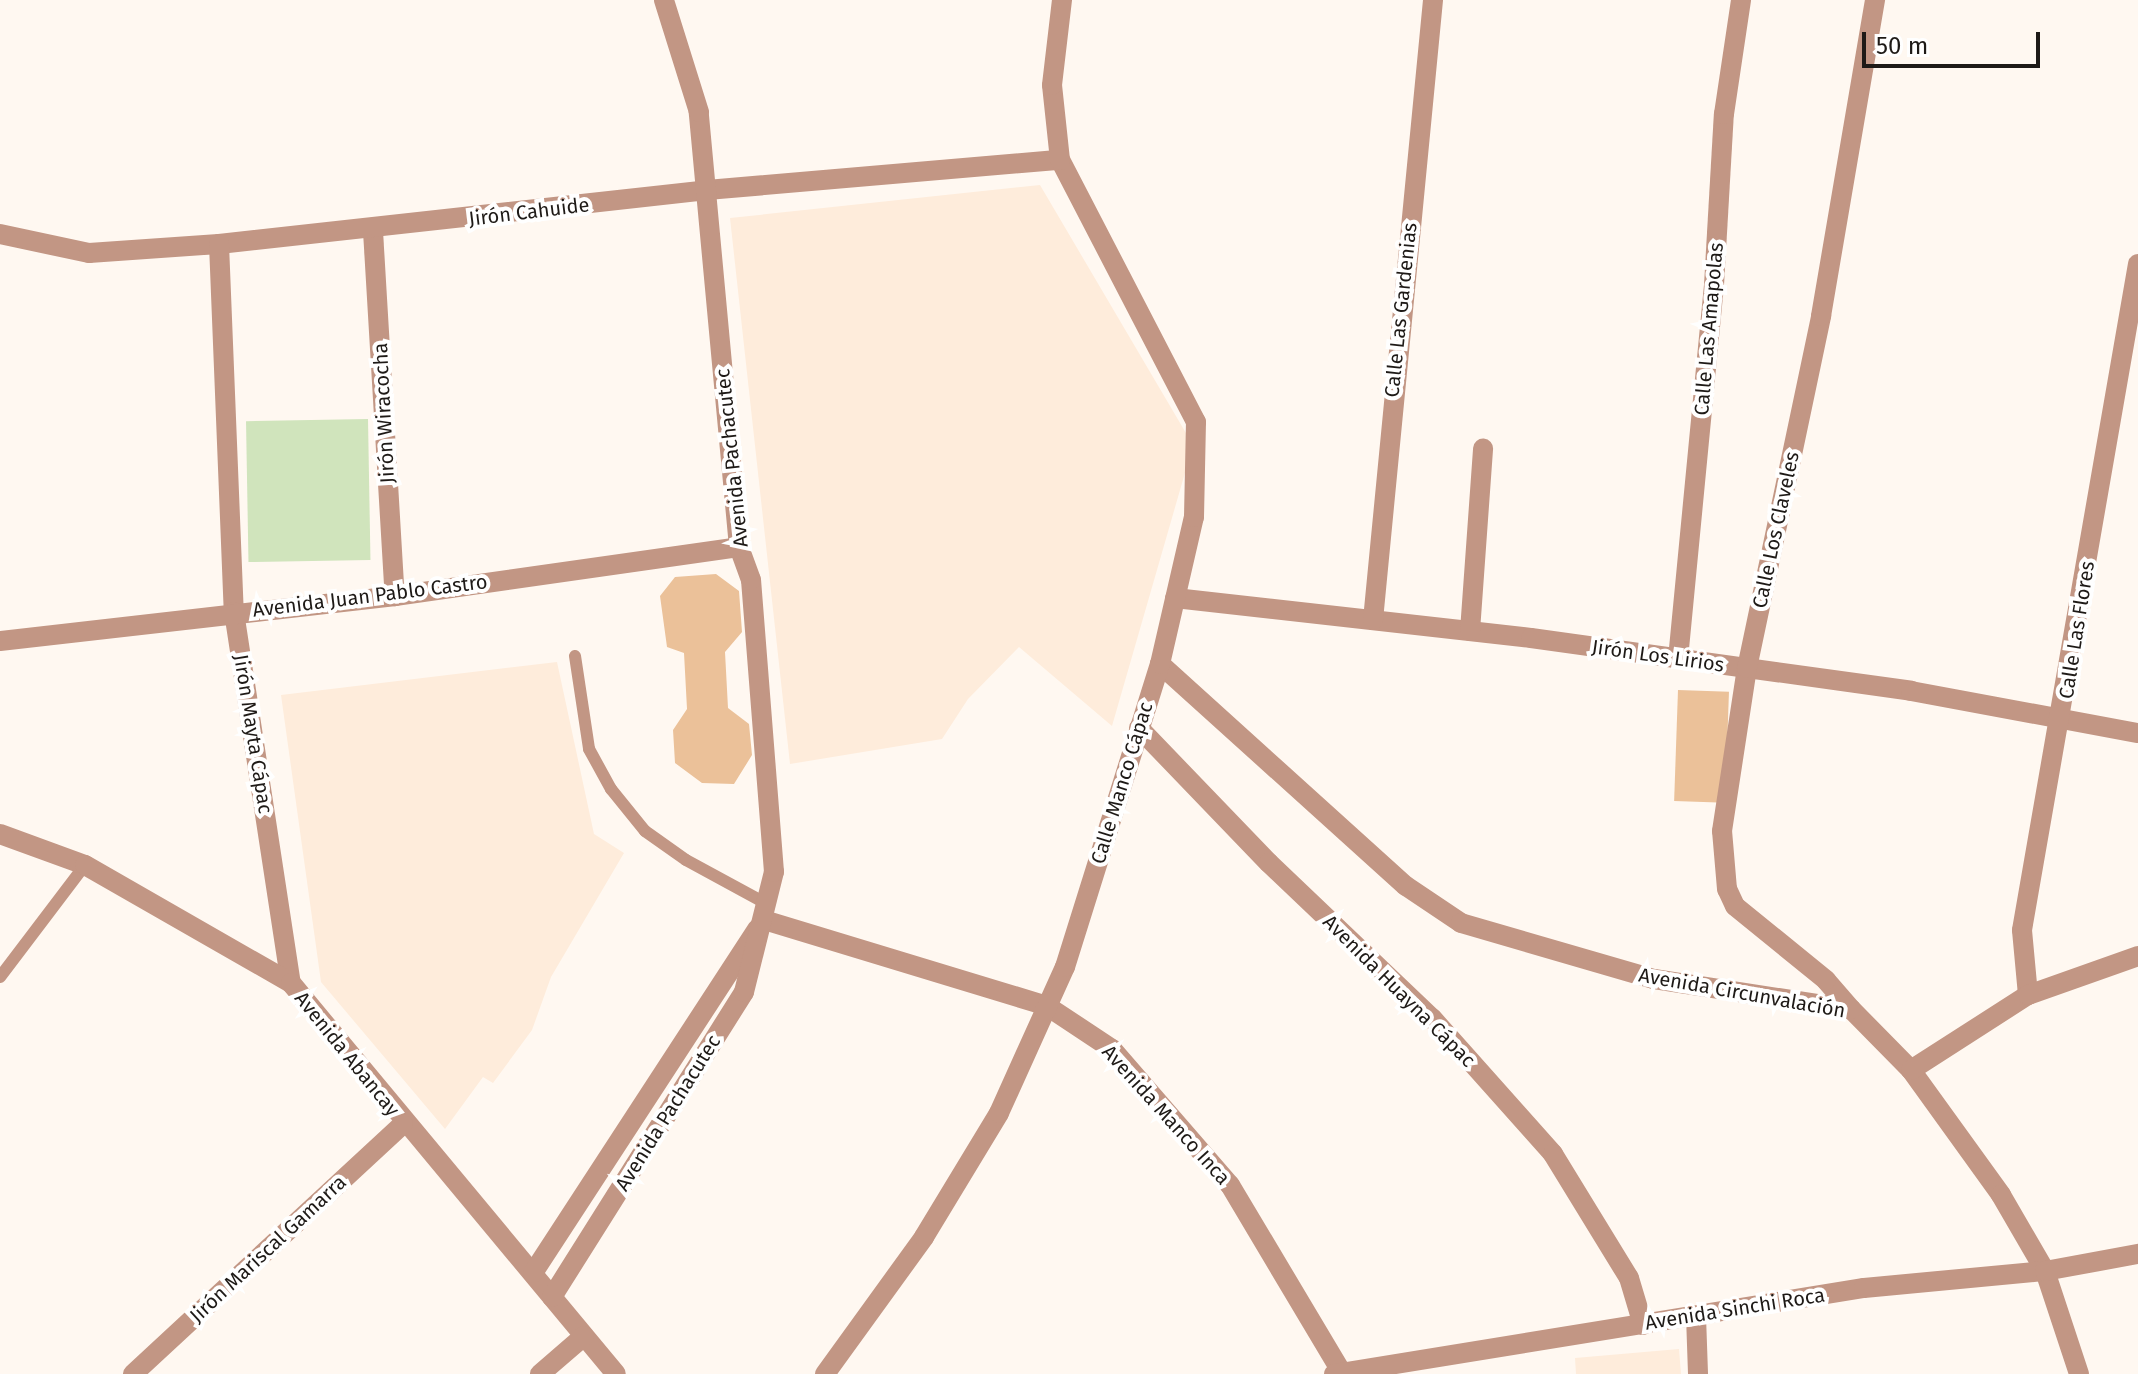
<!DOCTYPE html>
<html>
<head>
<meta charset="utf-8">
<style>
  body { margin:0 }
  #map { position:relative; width:2138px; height:1374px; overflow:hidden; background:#fff8f1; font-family:"Fira Sans",sans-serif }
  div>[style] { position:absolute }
  .education>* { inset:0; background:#feecdb }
  .green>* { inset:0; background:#d0e4bc; transform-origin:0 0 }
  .building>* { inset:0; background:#ebc199; transform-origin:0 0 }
  .service>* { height:12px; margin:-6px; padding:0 6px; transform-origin:6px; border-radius:6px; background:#c29684 }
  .minor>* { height:20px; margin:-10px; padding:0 10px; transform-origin:10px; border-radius:10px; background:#c29684 }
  span { translate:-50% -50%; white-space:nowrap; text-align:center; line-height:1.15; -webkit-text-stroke:8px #fff; paint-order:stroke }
  .street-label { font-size:20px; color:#1e1a17 }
  .scale { position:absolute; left:1862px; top:32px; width:178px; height:36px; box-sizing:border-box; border:4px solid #1e1a17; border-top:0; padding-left:10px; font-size:24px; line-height:28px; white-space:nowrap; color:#1e1a17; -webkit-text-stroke:6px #fff; paint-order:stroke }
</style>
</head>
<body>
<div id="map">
  <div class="education">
    <i style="clip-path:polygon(1040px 185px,1193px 445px,1112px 726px,1019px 647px,968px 699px,942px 739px,790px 764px,730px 218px)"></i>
    <i style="clip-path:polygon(557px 662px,594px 834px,624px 853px,551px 977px,532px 1030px,493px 1083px,483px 1077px,445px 1129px,321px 982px,281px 695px)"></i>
    <i style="clip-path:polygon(1679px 1349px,1681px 1374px,1576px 1374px,1575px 1358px)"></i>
  </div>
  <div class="green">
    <i style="left:368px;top:419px;width:141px;height:122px;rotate:89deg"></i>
  </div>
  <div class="building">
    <i style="clip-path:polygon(716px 574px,739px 591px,742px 632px,725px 652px,728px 708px,749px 724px,752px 755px,734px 784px,702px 783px,675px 763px,673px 730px,687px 709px,684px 653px,667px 647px,660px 596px,675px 577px)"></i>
    <i style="left:1678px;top:690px;width:51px;height:111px;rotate:2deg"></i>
  </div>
  <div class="service">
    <i style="left:575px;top:656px;width:94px;rotate:81.4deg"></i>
    <i style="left:589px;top:749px;width:46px;rotate:61.2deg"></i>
    <i style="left:611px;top:789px;width:54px;rotate:51deg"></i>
    <i style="left:645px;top:831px;width:50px;rotate:35.3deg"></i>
    <i style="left:686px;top:860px;width:92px;rotate:28.5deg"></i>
    <i style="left:0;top:977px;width:141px;rotate:-52.8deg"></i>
  </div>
  <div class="minor">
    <i style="left:373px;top:231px;width:366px;rotate:86.6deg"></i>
    <i style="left:0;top:234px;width:91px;rotate:12.1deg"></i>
    <i style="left:89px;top:253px;width:130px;rotate:-4deg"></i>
    <i style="left:219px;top:244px;width:491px;rotate:-6.3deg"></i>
    <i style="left:707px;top:190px;width:354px;rotate:-4.9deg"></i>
    <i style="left:219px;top:244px;width:368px;rotate:87.7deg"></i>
    <i style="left:234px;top:612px;width:375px;rotate:81.3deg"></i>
    <i style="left:1175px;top:598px;width:358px;rotate:6.4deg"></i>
    <i style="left:1531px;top:638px;width:384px;rotate:7.9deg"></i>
    <i style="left:1911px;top:691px;width:231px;rotate:10.5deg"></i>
    <i style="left:1373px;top:620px;width:623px;rotate:-84.47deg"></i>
    <i style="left:1470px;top:631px;width:183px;rotate:-85.9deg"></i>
    <i style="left:0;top:641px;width:398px;rotate:-6.5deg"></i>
    <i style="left:395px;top:596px;width:347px;rotate:-8.1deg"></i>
    <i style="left:1678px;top:659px;width:376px;rotate:-84.5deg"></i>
    <i style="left:1714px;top:285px;width:171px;rotate:-86.7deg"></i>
    <i style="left:1724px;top:114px;width:115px;rotate:-81.5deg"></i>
    <i style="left:1160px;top:664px;width:331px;rotate:42.1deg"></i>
    <i style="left:1406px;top:886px;width:66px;rotate:33.9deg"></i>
    <i style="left:1461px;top:923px;width:201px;rotate:16.2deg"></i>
    <i style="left:1654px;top:979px;width:199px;rotate:8.7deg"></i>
    <i style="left:1851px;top:1009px;width:86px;rotate:45.5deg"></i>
    <i style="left:1911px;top:1070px;width:154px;rotate:54.2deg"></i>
    <i style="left:2001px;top:1195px;width:88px;rotate:59.9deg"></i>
    <i style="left:2045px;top:1271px;width:108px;rotate:71.7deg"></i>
    <i style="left:1139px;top:728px;width:187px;rotate:46.1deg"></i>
    <i style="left:1269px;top:863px;width:225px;rotate:43.6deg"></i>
    <i style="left:1432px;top:1018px;width:182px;rotate:48.3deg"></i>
    <i style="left:1553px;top:1154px;width:145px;rotate:58.5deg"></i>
    <i style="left:1629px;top:1278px;width:49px;rotate:73.4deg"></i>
    <i style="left:0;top:834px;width:90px;rotate:20deg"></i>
    <i style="left:85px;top:865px;width:237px;rotate:29.8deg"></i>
    <i style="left:291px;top:983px;width:508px;rotate:50.27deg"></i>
    <i style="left:764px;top:920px;width:296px;rotate:16.9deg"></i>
    <i style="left:1047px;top:1006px;width:78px;rotate:33.5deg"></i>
    <i style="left:1112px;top:1049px;width:180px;rotate:49.1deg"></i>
    <i style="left:1230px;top:1185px;width:219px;rotate:59.2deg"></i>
    <i style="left:2028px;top:995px;width:65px;rotate:-95.3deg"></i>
    <i style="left:2022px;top:930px;width:676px;rotate:-80.12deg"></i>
    <i style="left:1851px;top:1009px;width:38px;rotate:-131deg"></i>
    <i style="left:1826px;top:980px;width:117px;rotate:-140.9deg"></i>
    <i style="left:1735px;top:906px;width:19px;rotate:-115deg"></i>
    <i style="left:1727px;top:889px;width:58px;rotate:-94.9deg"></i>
    <i style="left:1722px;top:831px;width:165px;rotate:-81.3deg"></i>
    <i style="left:1747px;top:668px;width:360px;rotate:-78.1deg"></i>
    <i style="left:1821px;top:316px;width:321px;rotate:-80.3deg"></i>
    <i style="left:1911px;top:1070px;width:139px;rotate:-32.7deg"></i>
    <i style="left:2028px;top:995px;width:117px;rotate:-19.5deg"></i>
    <i style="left:533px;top:1273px;width:411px;rotate:-56.9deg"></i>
    <i style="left:552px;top:1297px;width:360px;rotate:-57.8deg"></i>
    <i style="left:744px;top:992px;width:124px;rotate:-76deg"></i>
    <i style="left:774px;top:872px;width:293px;rotate:-94.5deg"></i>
    <i style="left:751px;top:580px;width:35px;rotate:-110deg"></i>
    <i style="left:739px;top:547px;width:437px;rotate:-95.3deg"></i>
    <i style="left:699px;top:112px;width:117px;rotate:-107.4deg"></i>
    <i style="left:1696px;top:1316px;width:58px;rotate:88deg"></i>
    <i style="left:133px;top:1374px;width:368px;rotate:-42.8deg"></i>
    <i style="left:540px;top:1374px;width:58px;rotate:-40.8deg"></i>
    <i style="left:825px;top:1374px;width:169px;rotate:-54.1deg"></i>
    <i style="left:924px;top:1237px;width:145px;rotate:-58.8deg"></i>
    <i style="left:999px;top:1113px;width:160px;rotate:-65.7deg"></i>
    <i style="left:1065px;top:967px;width:318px;rotate:-72.6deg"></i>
    <i style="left:1160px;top:664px;width:151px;rotate:-77deg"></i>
    <i style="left:1194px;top:517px;width:95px;rotate:-88.8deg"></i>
    <i style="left:1196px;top:422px;width:295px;rotate:-117.4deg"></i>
    <i style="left:1060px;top:160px;width:75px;rotate:-96.1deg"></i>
    <i style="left:1052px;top:85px;width:86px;rotate:-83.3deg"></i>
    <i style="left:1334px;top:1374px;width:537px;rotate:-9.22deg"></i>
    <i style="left:1864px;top:1288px;width:182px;rotate:-5.4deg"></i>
    <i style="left:2045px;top:1271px;width:95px;rotate:-10.4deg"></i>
  </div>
  <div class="street-label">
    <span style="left:529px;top:212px;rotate:-7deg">Jirón Cahuide</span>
    <span style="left:1401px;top:310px;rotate:-84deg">Calle Las Gardenias</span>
    <span style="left:1709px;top:329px;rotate:-85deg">Calle Las Amapolas</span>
    <span style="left:384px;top:413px;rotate:-93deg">Jirón Wiracocha</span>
    <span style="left:732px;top:458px;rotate:-96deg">Avenida Pachacutec</span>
    <span style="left:1776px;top:530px;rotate:-78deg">Calle Los Claveles</span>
    <span style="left:370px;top:596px;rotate:-7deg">Avenida Juan Pablo Castro</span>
    <span style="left:2077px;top:630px;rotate:-81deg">Calle Las Flores</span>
    <span style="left:1658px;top:656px;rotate:8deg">Jirón Los Lirios</span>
    <span style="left:253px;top:734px;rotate:81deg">Jirón Mayta Cápac</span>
    <span style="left:1122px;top:783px;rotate:-73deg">Calle Manco Cápac</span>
    <span style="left:1399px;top:991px;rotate:45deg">Avenida Huayna Cápac</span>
    <span style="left:1742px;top:993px;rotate:10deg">Avenida Circunvalación</span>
    <span style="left:347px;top:1054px;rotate:51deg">Avenida Abancay</span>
    <span style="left:668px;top:1113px;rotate:-58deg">Avenida Pachacutec</span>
    <span style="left:1166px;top:1115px;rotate:48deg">Avenida Manco Inca</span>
    <span style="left:268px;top:1249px;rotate:-43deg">Jirón Mariscal Gamarra</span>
    <span style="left:1735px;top:1309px;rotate:-9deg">Avenida Sinchi Roca</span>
  </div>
  <div class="scale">50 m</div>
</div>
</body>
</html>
